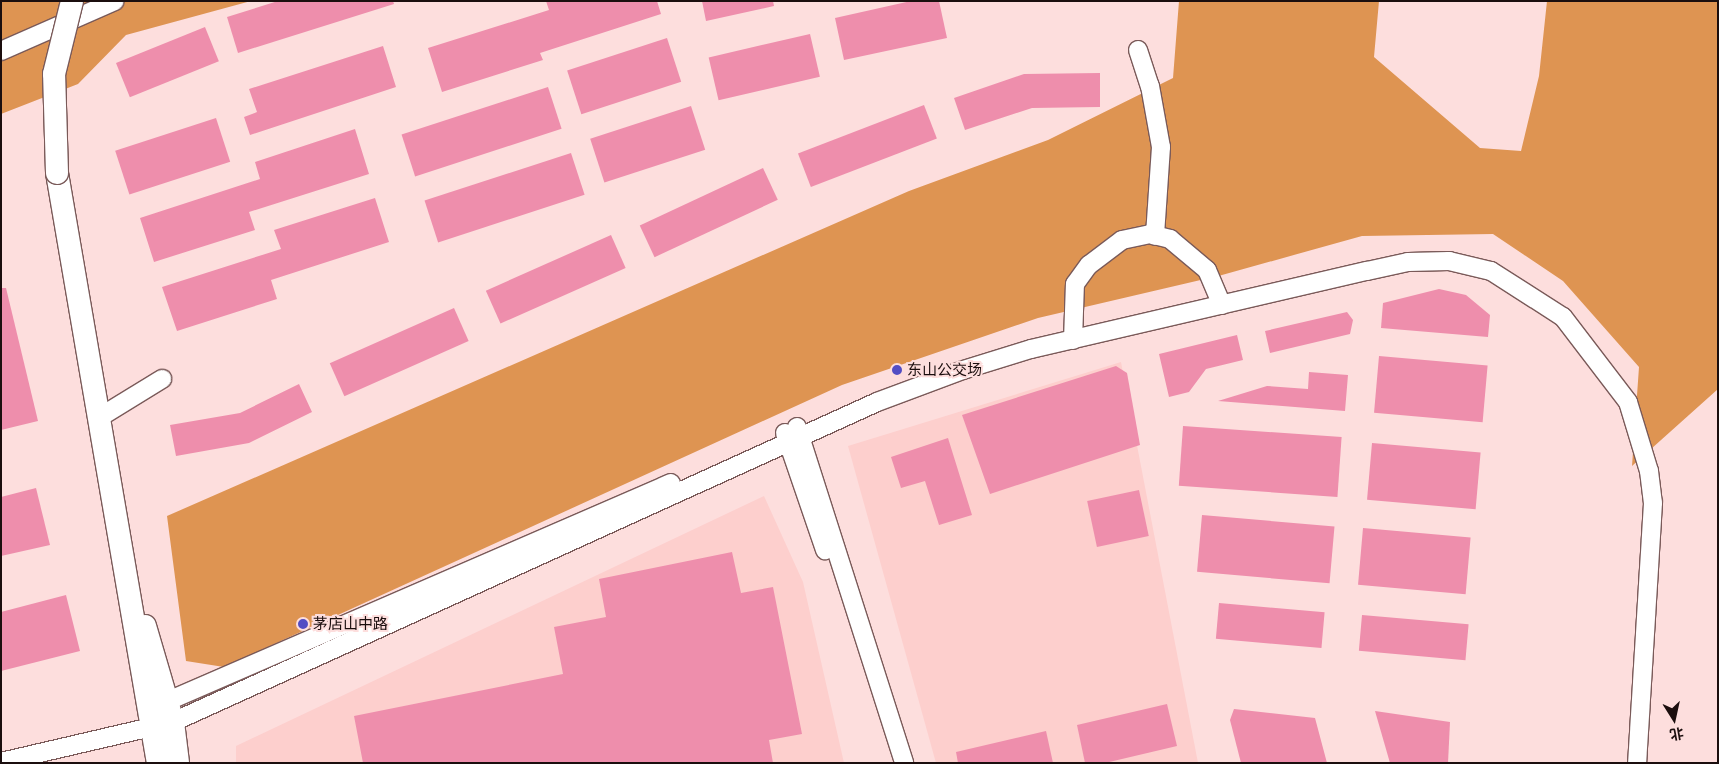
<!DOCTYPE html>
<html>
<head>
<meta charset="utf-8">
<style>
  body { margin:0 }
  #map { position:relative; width:1719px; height:764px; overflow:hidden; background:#fddedd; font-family:Arial,"Noto Sans SC",sans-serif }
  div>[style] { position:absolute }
  .built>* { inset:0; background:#fdcfcd }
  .forest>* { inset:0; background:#de9452 }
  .building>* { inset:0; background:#ee8eac; transform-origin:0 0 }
  .roads { filter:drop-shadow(1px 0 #7a5a59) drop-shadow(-1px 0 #7a5a59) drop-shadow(0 1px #7a5a59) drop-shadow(0 -1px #7a5a59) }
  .minor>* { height:18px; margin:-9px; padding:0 9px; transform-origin:9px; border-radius:9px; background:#fff }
  .major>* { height:22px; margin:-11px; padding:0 11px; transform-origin:11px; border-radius:11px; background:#fff }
  .bridges { filter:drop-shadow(1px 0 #7a5a59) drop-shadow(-1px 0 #7a5a59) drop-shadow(0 1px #7a5a59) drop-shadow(0 -1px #7a5a59) }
  .major-bridge>* { height:22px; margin:-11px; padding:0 11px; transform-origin:11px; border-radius:11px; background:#fff }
  .dots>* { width:14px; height:14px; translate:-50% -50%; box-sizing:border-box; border:2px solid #fddedd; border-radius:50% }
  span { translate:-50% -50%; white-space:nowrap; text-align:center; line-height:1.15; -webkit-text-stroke:4px #fddedd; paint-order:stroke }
  .poi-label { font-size:15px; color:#1b0e0e }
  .left { translate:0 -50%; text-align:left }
  .frame { position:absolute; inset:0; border:2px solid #1b0e0e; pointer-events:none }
  .north { position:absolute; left:1649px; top:694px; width:50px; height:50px; -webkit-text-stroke:4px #fddedd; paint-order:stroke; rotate:170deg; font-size:14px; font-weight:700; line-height:20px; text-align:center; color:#1b0e0e }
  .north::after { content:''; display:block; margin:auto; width:18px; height:22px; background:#1b0e0e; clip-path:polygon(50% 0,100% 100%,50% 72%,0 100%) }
</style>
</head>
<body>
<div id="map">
  <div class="built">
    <i style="clip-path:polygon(1121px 362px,1198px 763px,936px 763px,848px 446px)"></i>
    <i style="clip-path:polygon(764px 496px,803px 582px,844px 763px,236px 763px,236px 746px)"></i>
  </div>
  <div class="forest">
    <i style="clip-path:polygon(1px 1px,251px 1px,126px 35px,78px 84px,1px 114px)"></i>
    <i style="clip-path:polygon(1179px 1px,1379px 1px,1374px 57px,1480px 148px,1521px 151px,1539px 76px,1547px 1px,1718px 1px,1718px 389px,1632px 466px,1639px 367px,1563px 281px,1493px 234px,1362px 236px,1222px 275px,1038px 318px,842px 385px,224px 667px,186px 661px,167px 516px,909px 191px,1048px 140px,1173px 78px)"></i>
  </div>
  <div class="building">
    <i style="clip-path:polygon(278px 1px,393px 1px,394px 4px,238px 53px,227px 17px)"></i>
    <i style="clip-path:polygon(546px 1px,657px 1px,661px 14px,540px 53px,543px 60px,442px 92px,428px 48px,549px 10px)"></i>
    <i style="clip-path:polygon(702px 1px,773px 1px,774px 6px,706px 21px)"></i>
    <i style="clip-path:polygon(911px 1px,939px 1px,947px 38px,844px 60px,835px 18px)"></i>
    <i style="left:205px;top:27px;width:37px;height:96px;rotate:68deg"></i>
    <i style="left:810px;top:34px;width:44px;height:104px;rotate:77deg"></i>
    <i style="left:667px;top:38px;width:46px;height:105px;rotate:72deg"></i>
    <i style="clip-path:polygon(383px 46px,396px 87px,250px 135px,244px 117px,257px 112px,249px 89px)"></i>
    <i style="clip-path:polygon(1100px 73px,1100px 107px,1032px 108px,965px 130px,954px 98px,1024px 74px)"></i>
    <i style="left:548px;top:87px;width:44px;height:154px;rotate:72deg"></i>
    <i style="left:924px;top:105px;width:36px;height:135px;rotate:69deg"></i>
    <i style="left:691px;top:106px;width:46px;height:106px;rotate:72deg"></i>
    <i style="left:216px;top:118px;width:46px;height:106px;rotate:72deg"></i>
    <i style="clip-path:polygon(355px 129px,369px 174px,249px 212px,255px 230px,154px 262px,140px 218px,260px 179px,255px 162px)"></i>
    <i style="left:571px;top:153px;width:44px;height:154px;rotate:72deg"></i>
    <i style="left:763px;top:168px;width:35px;height:136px;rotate:65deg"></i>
    <i style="clip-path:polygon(375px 198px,389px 242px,271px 280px,277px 299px,177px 331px,162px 287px,281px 249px,274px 230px)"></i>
    <i style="left:611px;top:235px;width:36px;height:137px;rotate:66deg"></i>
    <i style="clip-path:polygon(1px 288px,6px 288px,38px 421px,1px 430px)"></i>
    <i style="clip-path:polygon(1439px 289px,1466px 295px,1490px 315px,1488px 337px,1381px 328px,1383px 303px)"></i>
    <i style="left:454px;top:308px;width:36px;height:136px;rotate:66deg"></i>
    <i style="clip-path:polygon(1347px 312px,1353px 320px,1350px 334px,1270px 353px,1265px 331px)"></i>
    <i style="clip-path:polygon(1237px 335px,1243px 360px,1206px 369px,1189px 392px,1169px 397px,1159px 354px)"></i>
    <i style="left:1379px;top:356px;width:109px;height:57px;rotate:5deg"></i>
    <i style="clip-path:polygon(1116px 366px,1127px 373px,1140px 445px,990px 494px,962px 415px)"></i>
    <i style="clip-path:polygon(1309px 372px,1348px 375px,1345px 411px,1218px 401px,1267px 386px,1308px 389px)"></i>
    <i style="clip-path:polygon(299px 384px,312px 412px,249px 443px,176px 456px,170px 425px,240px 413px)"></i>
    <i style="left:1183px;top:426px;width:159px;height:60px;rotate:4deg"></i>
    <i style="clip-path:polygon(948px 438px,972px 515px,939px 525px,925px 481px,901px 488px,891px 457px)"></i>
    <i style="left:1372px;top:443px;width:109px;height:57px;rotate:5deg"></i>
    <i style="clip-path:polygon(36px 488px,50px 545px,1px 556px,1px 497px)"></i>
    <i style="left:1139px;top:490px;width:47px;height:53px;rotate:78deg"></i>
    <i style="left:1202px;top:515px;width:133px;height:57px;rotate:5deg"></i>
    <i style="left:1363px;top:528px;width:108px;height:57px;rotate:5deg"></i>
    <i style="clip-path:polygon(732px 552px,741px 593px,773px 587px,802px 734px,769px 740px,773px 763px,363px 763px,354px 716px,563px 674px,554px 627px,606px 617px,599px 579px)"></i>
    <i style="clip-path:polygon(66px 595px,80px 651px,1px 671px,1px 612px)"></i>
    <i style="left:1219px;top:603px;width:106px;height:36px;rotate:5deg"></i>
    <i style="left:1362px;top:615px;width:107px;height:36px;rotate:5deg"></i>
    <i style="clip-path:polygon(1167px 704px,1177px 746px,1105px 763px,1085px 763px,1077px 725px)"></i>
    <i style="clip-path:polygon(1234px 709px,1315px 718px,1327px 763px,1241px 763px,1230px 720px)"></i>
    <i style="clip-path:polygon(1375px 711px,1450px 722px,1448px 763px,1390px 763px)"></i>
    <i style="clip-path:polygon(1046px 731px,1053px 763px,958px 763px,956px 752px)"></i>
  </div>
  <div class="roads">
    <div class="minor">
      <i style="left:1138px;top:50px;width:38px;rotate:72deg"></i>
      <i style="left:1150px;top:86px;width:62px;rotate:79.8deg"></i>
      <i style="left:1161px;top:147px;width:89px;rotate:93.9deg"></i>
      <i style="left:1px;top:51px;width:124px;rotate:-23.7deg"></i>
      <i style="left:1073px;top:340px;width:56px;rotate:-88deg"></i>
      <i style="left:1075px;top:284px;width:24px;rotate:-54deg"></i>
      <i style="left:1089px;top:265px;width:41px;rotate:-37.1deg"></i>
      <i style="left:1122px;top:240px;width:29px;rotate:-12deg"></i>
      <i style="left:1150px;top:234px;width:21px;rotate:14deg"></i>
      <i style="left:1170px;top:239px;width:48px;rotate:40deg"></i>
      <i style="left:1207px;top:270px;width:38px;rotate:67deg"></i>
      <i style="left:100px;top:417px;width:73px;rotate:-31.5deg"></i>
      <i style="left:797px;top:427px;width:353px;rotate:72.3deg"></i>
      <i style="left:785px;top:433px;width:124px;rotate:71.1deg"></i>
      <i style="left:160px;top:712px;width:14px;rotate:-54deg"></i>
      <i style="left:168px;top:701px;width:548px;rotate:-23.43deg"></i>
      <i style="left:1px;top:762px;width:177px;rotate:-13.1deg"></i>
      <i style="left:173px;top:722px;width:773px;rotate:-24.44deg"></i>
      <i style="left:877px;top:402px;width:92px;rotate:-20.4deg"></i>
      <i style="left:963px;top:370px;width:71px;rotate:-17.2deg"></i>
      <i style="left:1031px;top:349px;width:345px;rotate:-13.1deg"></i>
      <i style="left:1367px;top:271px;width:42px;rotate:-12.4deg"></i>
      <i style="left:1408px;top:262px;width:41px;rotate:-1.4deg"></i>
      <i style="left:1449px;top:261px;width:43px;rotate:13.4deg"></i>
      <i style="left:1491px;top:271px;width:85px;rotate:32.6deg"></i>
      <i style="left:1563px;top:317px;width:107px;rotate:52.6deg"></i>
      <i style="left:1628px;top:402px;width:72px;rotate:73.1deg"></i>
      <i style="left:1649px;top:471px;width:32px;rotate:83deg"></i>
      <i style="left:1653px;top:503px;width:260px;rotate:93.5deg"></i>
    </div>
    <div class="major">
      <i style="left:57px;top:173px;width:599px;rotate:80.29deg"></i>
      <i style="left:145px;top:626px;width:100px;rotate:73.7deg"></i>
      <i style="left:173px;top:722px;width:41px;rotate:83deg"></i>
    </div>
  </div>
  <div class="bridges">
    <div class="major-bridge">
      <i style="left:57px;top:173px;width:99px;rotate:-91.7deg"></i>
      <i style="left:54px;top:74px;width:75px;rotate:-76.1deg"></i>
    </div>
  </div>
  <div class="dots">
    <i style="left:897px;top:370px;background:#524dc4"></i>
    <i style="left:303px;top:624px;background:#524dc4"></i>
  </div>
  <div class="poi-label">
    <span class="left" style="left:907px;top:370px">东山公交场</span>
    <span class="left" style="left:313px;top:624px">茅店山中路</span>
  </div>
  <div class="frame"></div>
  <div class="north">北</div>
</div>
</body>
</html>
